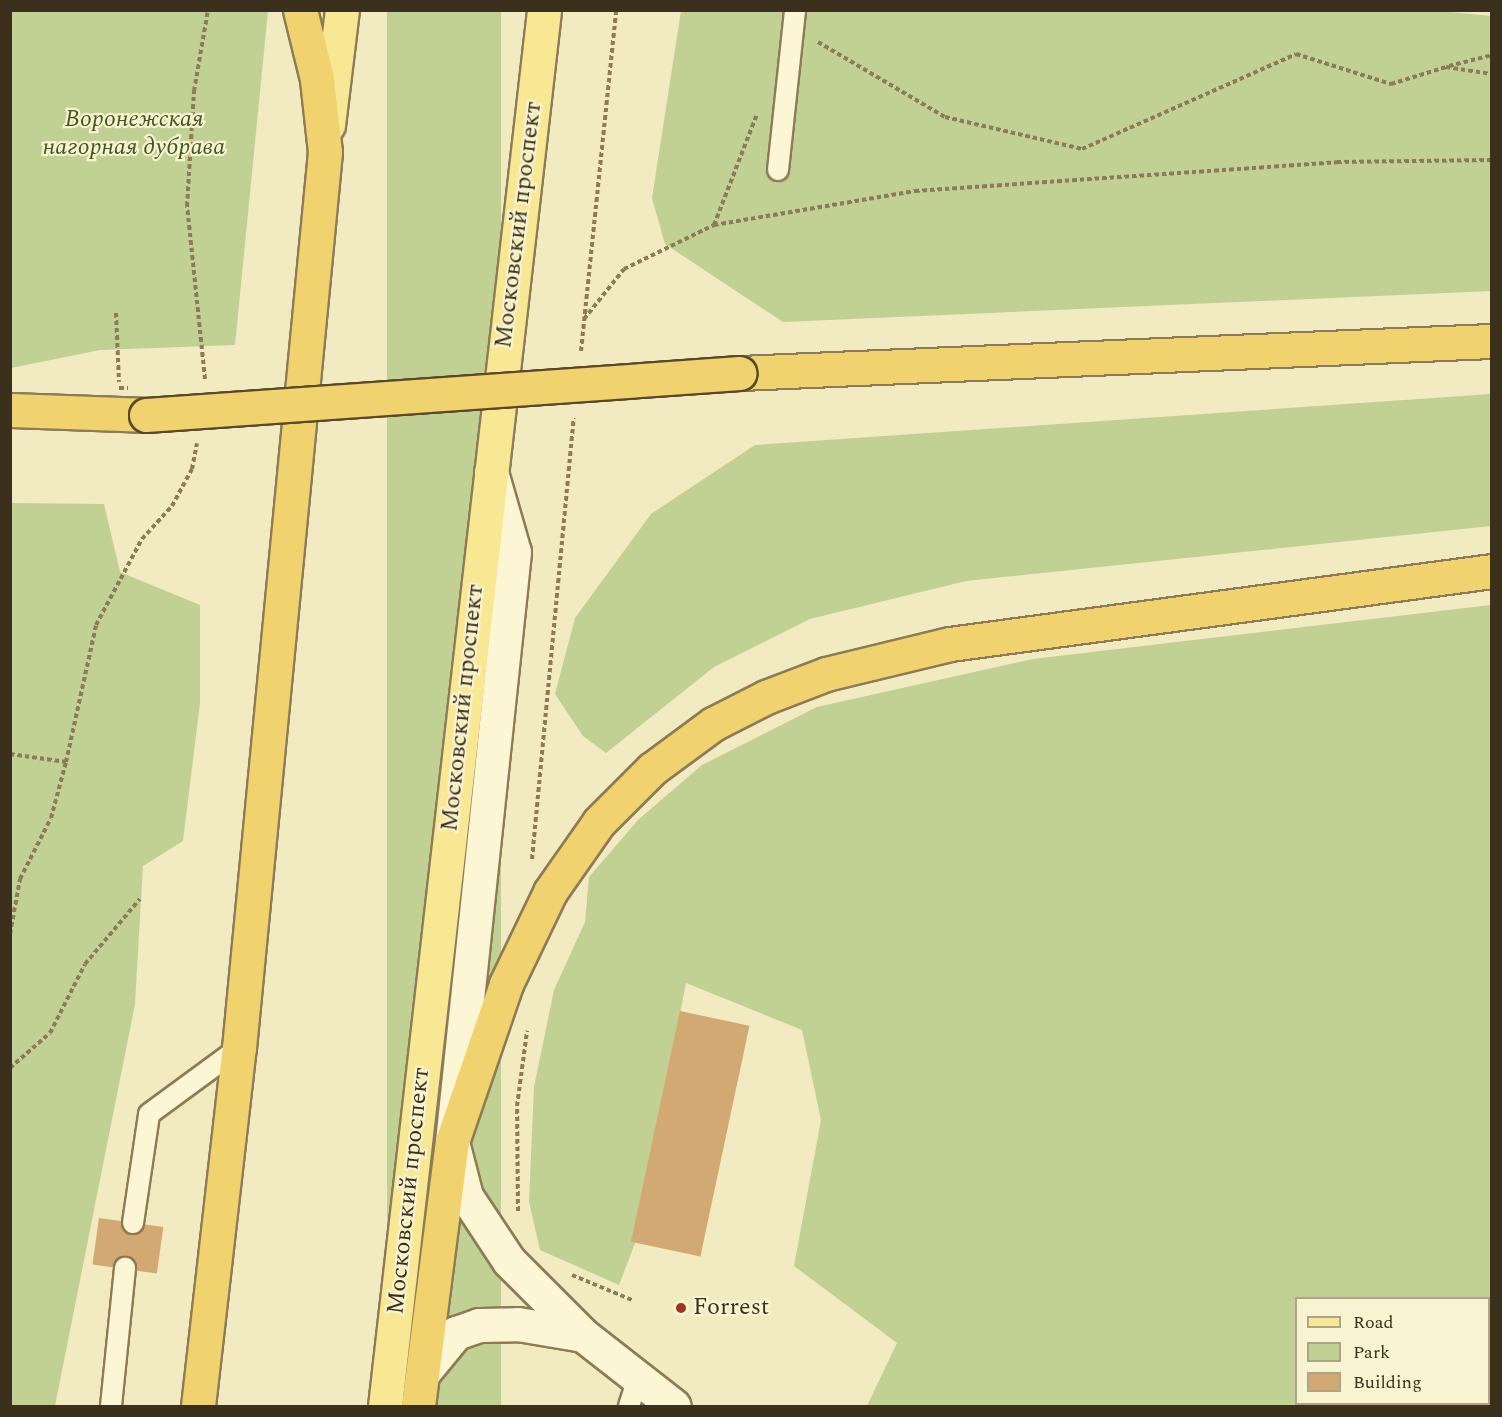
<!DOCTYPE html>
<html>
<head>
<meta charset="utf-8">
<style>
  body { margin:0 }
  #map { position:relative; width:1502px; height:1417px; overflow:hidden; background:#f2eac0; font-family:Spectral,serif }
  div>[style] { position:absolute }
  .green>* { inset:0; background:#c0d193; transform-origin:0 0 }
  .building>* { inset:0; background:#d3a973; transform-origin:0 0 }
  .path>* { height:4px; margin-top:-2px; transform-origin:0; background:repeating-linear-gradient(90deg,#8c7b56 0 4.5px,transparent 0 7.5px) }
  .roads { filter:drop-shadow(2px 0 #8c7b56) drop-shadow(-2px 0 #8c7b56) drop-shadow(0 2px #8c7b56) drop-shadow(0 -2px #8c7b56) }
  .service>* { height:20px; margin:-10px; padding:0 10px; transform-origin:10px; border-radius:10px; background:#fcf6d4 }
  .tertiary>* { height:33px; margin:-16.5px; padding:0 16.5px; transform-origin:16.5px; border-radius:16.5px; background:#fcf6d4 }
  .primary>* { height:33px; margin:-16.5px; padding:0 16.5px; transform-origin:16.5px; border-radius:16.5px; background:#f8e894 }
  .trunk>* { height:33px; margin:-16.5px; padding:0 16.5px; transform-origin:16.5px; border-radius:16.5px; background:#f0d26e }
  .path-bridge>* { height:4px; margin-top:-2px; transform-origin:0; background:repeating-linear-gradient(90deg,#8c7b56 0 4.5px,transparent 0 7.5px) }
  .bridges { filter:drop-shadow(2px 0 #5a482b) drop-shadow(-2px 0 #5a482b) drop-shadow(0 2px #5a482b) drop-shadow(0 -2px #5a482b) }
  .trunk-bridge>* { height:33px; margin:-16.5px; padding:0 16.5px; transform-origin:16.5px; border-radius:16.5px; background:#f0d26e }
  .dots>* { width:16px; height:16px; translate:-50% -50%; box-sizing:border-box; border:3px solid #f8f3d0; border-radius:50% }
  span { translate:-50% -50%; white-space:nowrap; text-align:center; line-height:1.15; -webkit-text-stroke:4.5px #f8f3d0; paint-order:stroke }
  .park-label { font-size:24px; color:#425921; font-style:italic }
  .street-label { font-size:24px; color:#3b301c }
  .poi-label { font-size:24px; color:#3b301c }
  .left { translate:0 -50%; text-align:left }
  .frame { position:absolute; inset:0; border:12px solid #3b301c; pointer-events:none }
  .legend { position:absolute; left:1295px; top:1297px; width:195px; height:108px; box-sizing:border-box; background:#f8f3d0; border:2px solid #aca588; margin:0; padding:8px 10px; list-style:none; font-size:18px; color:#3b301c }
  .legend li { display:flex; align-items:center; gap:12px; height:30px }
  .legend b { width:30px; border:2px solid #aca588 }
</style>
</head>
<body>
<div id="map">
  <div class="green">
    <i style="clip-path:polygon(11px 10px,268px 11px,235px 345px,100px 350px,11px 368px)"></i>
    <i style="clip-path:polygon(1431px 10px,1491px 16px,1491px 291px,783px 322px,665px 244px,652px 198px,681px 11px)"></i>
    <i style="left:387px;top:11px;width:114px;height:1403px"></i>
    <i style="clip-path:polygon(1491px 394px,1491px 526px,966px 581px,810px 619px,714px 667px,606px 753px,583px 736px,555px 694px,575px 618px,651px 514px,755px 445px)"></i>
    <i style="clip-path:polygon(11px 503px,104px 504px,120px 572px,200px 605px,200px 703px,183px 841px,143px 866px,135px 1004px,55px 1406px,10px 1406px)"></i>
    <i style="clip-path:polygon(evenodd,1491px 605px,1491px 1406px,867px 1406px,897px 1343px,794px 1266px,821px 1120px,802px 1030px,686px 983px,637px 1238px,619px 1285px,540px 1250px,529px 1202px,534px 1087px,554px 990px,585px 922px,589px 877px,638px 820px,702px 765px,817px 707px,1033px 659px,1491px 605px,1488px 1298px,1488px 1404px,1296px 1404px,1296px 1298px,1488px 1298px)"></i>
  </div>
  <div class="building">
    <i style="left:680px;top:1011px;width:71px;height:236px;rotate:12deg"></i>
    <i style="left:99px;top:1218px;width:65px;height:47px;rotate:8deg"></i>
  </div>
  <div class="path">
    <i style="left:818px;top:42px;width:147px;rotate:30.6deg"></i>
    <i style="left:945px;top:117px;width:141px;rotate:13.1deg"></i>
    <i style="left:1082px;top:149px;width:234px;rotate:-23.9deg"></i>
    <i style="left:1296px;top:54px;width:100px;rotate:17.5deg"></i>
    <i style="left:1391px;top:84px;width:58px;rotate:-17.2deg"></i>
    <i style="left:1446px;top:67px;width:47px;rotate:8.7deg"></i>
    <i style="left:1449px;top:66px;width:44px;rotate:-14.3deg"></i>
    <i style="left:714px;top:225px;width:204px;rotate:-9.6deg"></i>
    <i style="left:915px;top:191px;width:423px;rotate:-3.9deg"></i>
    <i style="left:1337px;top:162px;width:155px;rotate:-0.7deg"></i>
    <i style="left:116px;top:313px;width:69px;rotate:87.5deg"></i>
    <i style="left:584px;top:319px;width:64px;rotate:-51.3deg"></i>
    <i style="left:624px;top:269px;width:100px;rotate:-26.1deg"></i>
    <i style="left:714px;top:225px;width:119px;rotate:-68.8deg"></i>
    <i style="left:581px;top:351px;width:343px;rotate:-84.1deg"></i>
    <i style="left:205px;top:379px;width:174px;rotate:-95.9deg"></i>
    <i style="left:187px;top:206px;width:115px;rotate:-86.5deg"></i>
    <i style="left:194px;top:91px;width:82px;rotate:-80.2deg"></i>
    <i style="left:10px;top:754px;width:57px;rotate:8.1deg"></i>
    <i style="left:532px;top:859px;width:443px;rotate:-84.6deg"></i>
    <i style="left:10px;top:934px;width:56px;rotate:-79.7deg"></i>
    <i style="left:20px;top:879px;width:68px;rotate:-63.1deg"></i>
    <i style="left:51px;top:818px;width:58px;rotate:-75deg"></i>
    <i style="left:66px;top:762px;width:140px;rotate:-77.6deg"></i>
    <i style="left:96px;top:625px;width:98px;rotate:-61.9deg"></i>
    <i style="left:142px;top:539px;width:45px;rotate:-47.7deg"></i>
    <i style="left:172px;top:506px;width:42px;rotate:-61.6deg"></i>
    <i style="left:192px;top:469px;width:26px;rotate:-79deg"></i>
    <i style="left:10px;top:1068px;width:53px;rotate:-41.2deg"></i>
    <i style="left:50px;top:1033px;width:77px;rotate:-63.1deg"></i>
    <i style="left:85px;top:964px;width:85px;rotate:-49.8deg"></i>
    <i style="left:518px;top:1211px;width:105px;rotate:-90.5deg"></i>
    <i style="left:517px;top:1106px;width:76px;rotate:-82.4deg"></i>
    <i style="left:572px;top:1275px;width:65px;rotate:22.6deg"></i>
  </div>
  <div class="roads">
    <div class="service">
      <i style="left:778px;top:170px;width:161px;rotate:-83.9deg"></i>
      <i style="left:133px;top:1223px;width:110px;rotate:-81.6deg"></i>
      <i style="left:149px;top:1114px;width:112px;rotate:-36.3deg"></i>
      <i style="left:111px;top:1406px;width:139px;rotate:-84.2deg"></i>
      <i style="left:629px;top:1406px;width:29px;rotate:-72deg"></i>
    </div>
    <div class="tertiary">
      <i style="left:491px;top:472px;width:83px;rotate:74deg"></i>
      <i style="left:514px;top:552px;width:593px;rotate:96deg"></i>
      <i style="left:452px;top:1142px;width:56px;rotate:75.5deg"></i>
      <i style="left:466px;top:1196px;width:78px;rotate:56.5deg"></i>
      <i style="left:509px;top:1261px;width:105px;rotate:45deg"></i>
      <i style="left:583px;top:1335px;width:115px;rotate:38deg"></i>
      <i style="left:423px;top:1373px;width:52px;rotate:-50.5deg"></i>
      <i style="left:456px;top:1333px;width:24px;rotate:-19deg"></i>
      <i style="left:479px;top:1325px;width:39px;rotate:-1deg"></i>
      <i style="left:518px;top:1324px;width:66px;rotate:9.6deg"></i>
    </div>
    <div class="primary">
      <i style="left:328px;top:125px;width:116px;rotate:-83.1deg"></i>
      <i style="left:385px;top:1406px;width:1405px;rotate:-83.5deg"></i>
    </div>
    <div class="trunk">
      <i style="left:740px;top:373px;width:753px;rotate:-2.44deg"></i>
      <i style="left:10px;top:410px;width:136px;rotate:2.1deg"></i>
      <i style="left:198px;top:1406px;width:360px;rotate:-83.5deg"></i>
      <i style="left:239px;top:1048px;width:900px;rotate:-84.52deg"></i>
      <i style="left:325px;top:152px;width:73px;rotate:-96.3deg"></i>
      <i style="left:317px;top:79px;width:71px;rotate:-103.8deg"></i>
      <i style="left:418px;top:1406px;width:266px;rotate:-82.7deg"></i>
      <i style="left:452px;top:1142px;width:167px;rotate:-71.1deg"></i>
      <i style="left:506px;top:984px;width:102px;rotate:-64.4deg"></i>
      <i style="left:550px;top:892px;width:85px;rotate:-55deg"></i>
      <i style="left:599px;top:822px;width:75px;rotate:-45deg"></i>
      <i style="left:652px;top:769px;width:76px;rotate:-36.4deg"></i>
      <i style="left:713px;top:724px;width:59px;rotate:-27deg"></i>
      <i style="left:766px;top:697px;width:64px;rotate:-21deg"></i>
      <i style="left:826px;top:674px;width:128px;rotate:-13.6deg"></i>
      <i style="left:950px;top:644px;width:547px;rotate:-7.67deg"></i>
    </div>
  </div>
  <div class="path-bridge">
    <i style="left:119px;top:388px;width:9px"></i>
  </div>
  <div class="bridges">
    <div class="trunk-bridge">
      <i style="left:146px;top:415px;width:595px;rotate:-4.04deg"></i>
    </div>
  </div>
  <div class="dots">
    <i style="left:681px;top:1308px;background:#a03421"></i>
  </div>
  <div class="park-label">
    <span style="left:134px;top:134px">Воронежская<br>нагорная дубрава</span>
  </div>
  <div class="street-label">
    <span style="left:519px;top:225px;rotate:-83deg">Московский проспект</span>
    <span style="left:463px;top:708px;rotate:-84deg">Московский проспект</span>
    <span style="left:409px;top:1191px;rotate:-84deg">Московский проспект</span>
  </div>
  <div class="poi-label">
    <span class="left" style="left:693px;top:1308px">Forrest</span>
  </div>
  <div class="frame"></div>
  <ul class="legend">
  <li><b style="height:8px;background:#f8e894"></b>Road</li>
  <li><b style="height:16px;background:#c0d193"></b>Park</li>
  <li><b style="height:16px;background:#d3a973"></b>Building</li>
  </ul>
</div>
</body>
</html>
